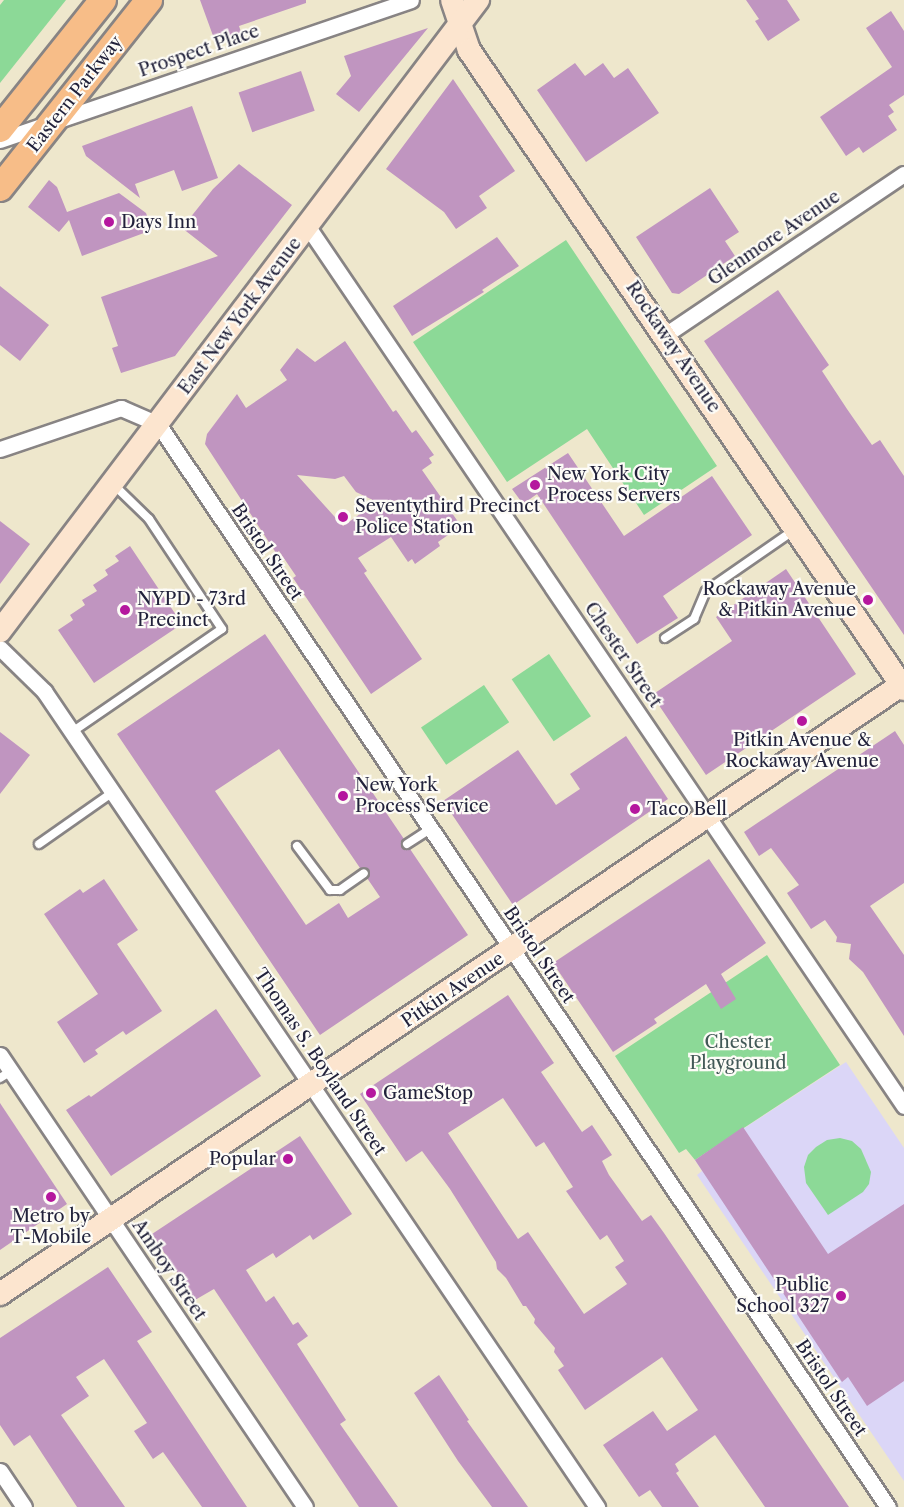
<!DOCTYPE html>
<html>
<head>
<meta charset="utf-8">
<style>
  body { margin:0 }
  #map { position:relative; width:904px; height:1507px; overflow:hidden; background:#eee7cc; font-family:"Libre Caslon Text",serif }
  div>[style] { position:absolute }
  .built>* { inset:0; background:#dbd6f7 }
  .green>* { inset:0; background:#8cd997; transform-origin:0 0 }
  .building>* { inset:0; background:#c095c0; transform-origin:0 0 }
  .roads { filter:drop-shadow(2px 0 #888484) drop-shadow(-2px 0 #888484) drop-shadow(0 2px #888484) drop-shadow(0 -2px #888484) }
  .lane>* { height:8px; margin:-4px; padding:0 4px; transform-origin:4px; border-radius:4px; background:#fff }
  .street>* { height:15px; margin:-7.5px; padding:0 7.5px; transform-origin:7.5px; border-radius:7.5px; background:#fff }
  .secondary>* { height:22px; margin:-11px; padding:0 11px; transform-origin:11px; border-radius:11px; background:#fce5cf }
  .primary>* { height:26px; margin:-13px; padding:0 13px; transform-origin:13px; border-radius:13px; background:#f7bd88 }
  .dots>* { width:16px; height:16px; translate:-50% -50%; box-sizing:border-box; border:3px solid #fdfcf7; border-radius:50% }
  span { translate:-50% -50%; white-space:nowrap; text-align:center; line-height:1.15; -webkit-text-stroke:4.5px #fdfcf7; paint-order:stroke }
  .street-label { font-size:18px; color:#22223b }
  .poi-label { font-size:18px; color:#22223b }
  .left { translate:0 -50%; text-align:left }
  .right { translate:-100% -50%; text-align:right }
  .park-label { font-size:18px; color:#425957 }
</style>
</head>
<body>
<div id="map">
  <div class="built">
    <i style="clip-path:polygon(846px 1062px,904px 1148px,904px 1481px,697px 1175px,702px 1171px,695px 1160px)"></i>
  </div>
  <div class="green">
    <i style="clip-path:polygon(4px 0,66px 0,0 83px,0 5px)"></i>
    <i style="clip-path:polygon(566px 240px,717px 466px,644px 515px,587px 429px,507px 482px,413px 342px)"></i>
    <i style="left:549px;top:654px;width:75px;height:45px;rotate:56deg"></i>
    <i style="left:484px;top:685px;width:45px;height:76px;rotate:56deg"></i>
    <i style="clip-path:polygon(767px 955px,840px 1065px,695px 1160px,686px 1149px,679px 1153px,615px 1056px)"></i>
    <i style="clip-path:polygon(840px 1138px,852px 1141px,861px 1149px,871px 1172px,869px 1184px,863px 1192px,828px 1215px,806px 1183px,804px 1167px,808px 1155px,816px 1147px,827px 1140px)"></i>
  </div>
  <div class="building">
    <i style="clip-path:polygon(200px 0,306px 0,306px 3px,239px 26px,242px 35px,216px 44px)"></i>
    <i style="clip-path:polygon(746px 0,787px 0,800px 20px,768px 41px,755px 21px,759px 19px)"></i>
    <i style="clip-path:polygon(891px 11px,904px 31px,904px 95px,889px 105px,894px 112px,888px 116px,897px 130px,863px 153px,859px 147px,846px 156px,820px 117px,892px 67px,866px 28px)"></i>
    <i style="clip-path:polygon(428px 28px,359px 112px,336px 94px,351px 76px,344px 56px)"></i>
    <i style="clip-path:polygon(575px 63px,585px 76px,603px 63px,614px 78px,628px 68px,659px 113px,586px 162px,537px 90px)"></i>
    <i style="left:301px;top:71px;width:42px;height:66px;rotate:71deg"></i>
    <i style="clip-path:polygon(453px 79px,515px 171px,479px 196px,487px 208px,456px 229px,444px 212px,386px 169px)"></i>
    <i style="clip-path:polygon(192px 106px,218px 178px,182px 191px,174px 170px,135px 184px,140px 198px,86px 156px,82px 146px)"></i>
    <i style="clip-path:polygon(239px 164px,292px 205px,175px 356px,121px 373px,112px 348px,118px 346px,101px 297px,218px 256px,182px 228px,213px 189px)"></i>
    <i style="clip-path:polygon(49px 180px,57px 187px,67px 212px,119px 193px,146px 213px,152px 230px,82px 256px,69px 220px,59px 232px,28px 207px)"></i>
    <i style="clip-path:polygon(710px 188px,739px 232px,725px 241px,735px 256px,679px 294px,672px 293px,636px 237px)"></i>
    <i style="clip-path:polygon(497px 237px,519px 266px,482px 290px,484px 292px,412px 336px,393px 306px)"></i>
    <i style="clip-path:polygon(0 286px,49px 325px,20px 361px,0 345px)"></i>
    <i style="clip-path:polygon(778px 290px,829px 365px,822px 371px,847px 409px,872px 445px,880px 440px,904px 476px,904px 635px,704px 341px)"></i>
    <i style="clip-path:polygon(evenodd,345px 341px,393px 412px,396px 410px,412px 433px,416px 430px,434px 455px,429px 458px,432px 463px,422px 470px,461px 526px,438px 542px,440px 546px,415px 564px,412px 559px,408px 562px,391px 537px,358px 558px,367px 571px,364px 573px,422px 659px,371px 694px,293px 578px,296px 576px,279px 551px,276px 553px,205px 444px,207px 434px,237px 394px,246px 408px,287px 380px,280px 370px,297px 348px,315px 362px,345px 341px,297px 475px,335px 479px,344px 476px,356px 492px,377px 502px,343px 526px,297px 475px)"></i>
    <i style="clip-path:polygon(568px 453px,624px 536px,712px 476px,752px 535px,663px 596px,678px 618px,637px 644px,537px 494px,523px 504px,512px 489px)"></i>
    <i style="clip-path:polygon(0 521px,30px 544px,0 584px)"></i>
    <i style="clip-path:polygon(130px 546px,182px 624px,94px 683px,58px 630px,73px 620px,70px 615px,85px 605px,82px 600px,97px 591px,93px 585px,108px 575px,105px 570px,119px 561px,115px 556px)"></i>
    <i style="clip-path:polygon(786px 569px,856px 674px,706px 775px,652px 695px,732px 641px,716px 617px)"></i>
    <i style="clip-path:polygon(evenodd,265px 634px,404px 839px,402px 848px,410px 849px,468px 935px,320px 1035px,117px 734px,265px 634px,279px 749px,360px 868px,369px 870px,367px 878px,380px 897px,348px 918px,339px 903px,306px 925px,215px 791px,279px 749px)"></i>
    <i style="clip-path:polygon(895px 731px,904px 745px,904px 883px,870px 906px,904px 955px,904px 1036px,863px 972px,849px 959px,851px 944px,836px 942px,837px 937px,825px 920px,811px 929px,787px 893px,799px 885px,771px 848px,759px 856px,744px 832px)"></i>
    <i style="clip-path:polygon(0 732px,30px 755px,0 794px)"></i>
    <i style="clip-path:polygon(626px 736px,668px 799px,513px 905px,443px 801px,518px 750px,556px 805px,580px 789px,570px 774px)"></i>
    <i style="clip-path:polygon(709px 859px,766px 943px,721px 974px,736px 999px,721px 1009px,706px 984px,654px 1019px,657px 1023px,613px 1052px,553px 963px)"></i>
    <i style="clip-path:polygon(104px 879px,138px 930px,117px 944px,162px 1011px,126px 1035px,123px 1031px,95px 1050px,98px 1054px,84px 1063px,57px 1022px,98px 994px,44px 914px,80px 889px,83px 893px)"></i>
    <i style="clip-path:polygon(evenodd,508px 995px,554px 1063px,541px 1072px,582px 1132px,592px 1125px,612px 1155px,602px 1161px,609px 1175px,642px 1221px,651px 1215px,664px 1233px,849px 1507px,765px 1507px,715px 1435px,675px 1464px,679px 1471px,676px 1473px,699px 1507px,662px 1507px,650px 1490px,639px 1497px,603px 1445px,653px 1411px,667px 1431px,698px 1410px,662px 1357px,585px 1410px,558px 1370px,564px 1366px,554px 1352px,555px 1348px,534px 1323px,535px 1319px,526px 1306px,523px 1306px,506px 1278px,497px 1269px,496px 1262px,450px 1189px,422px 1151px,406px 1162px,360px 1094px,508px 995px,503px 1098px,536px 1147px,544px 1142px,573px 1187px,566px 1191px,600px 1240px,607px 1235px,624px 1261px,615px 1267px,627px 1284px,584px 1314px,528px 1232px,518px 1239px,448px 1133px,503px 1098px)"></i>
    <i style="clip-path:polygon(216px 1009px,261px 1076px,111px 1176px,66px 1110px,89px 1095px,91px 1097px)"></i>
    <i style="clip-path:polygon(0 1103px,67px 1204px,0 1250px)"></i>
    <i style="clip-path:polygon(743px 1127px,828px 1254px,904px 1204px,904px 1381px,867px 1406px,848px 1377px,842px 1382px,695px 1160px)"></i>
    <i style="clip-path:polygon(300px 1136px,352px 1214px,313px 1240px,310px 1235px,276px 1258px,273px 1253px,246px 1270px,266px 1302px,274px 1296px,293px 1325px,298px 1322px,308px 1336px,297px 1344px,346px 1420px,340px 1424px,398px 1507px,359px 1507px,214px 1289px,195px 1300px,152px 1234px)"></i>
    <i style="clip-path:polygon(108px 1267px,152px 1332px,137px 1341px,247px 1507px,202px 1507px,163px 1452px,153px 1459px,134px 1431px,147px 1423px,104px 1359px,76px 1377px,89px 1396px,61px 1415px,125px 1507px,77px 1507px,30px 1435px,14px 1446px,0 1425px,0 1338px)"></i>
    <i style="clip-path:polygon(439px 1375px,469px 1420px,467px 1421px,528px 1507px,492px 1507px,458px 1461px,414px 1393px)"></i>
  </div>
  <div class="roads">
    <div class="lane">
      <i style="left:665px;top:638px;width:35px;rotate:-33deg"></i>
      <i style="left:694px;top:619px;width:30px;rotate:-67deg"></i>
      <i style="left:706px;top:591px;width:107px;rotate:-34.7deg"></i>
      <i style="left:72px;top:732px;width:182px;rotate:-34.5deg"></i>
      <i style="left:222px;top:629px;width:132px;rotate:-123.6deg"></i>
      <i style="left:149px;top:519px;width:49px;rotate:-135.8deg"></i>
      <i style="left:39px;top:844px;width:90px;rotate:-35.1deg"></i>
      <i style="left:407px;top:844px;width:27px;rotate:-33deg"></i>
      <i style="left:297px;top:846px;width:55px;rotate:53.1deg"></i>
      <i style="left:330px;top:890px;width:10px"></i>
      <i style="left:340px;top:890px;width:29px;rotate:-35deg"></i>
      <i style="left:0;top:1078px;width:13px;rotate:-32deg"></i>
    </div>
    <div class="street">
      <i style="left:0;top:140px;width:434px;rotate:-18.8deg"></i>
      <i style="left:308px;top:227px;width:1062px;rotate:55.86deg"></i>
      <i style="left:665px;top:335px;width:288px;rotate:-34deg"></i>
      <i style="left:0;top:449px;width:128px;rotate:-18.7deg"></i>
      <i style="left:121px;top:408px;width:40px;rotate:23.4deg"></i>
      <i style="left:158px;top:424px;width:1306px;rotate:56.02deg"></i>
      <i style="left:0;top:648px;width:62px;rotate:44.3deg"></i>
      <i style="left:44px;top:691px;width:986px;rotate:55.87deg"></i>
      <i style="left:0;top:1055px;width:545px;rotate:55.99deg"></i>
      <i style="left:0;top:1471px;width:43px;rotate:56.3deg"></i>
    </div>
    <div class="secondary">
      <i style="left:452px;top:0;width:53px;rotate:71.2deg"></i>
      <i style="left:469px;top:50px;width:773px;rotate:55.75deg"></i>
      <i style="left:0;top:631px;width:792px;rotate:-52.86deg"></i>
      <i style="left:0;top:1294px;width:1091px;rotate:-34.05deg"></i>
    </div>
    <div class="primary">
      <i style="left:0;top:129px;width:165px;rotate:-51.4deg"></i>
      <i style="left:0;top:188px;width:240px;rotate:-51.6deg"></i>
    </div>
  </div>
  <div class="dots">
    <i style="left:109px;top:222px;background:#b5179e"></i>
    <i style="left:535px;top:485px;background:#b5179e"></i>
    <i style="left:343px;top:517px;background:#b5179e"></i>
    <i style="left:868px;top:600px;background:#b5179e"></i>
    <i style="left:125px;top:610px;background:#b5179e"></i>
    <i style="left:802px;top:721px;background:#b5179e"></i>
    <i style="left:343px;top:796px;background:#b5179e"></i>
    <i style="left:635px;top:809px;background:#b5179e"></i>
    <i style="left:371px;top:1093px;background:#b5179e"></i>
    <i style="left:288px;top:1159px;background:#b5179e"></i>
    <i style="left:51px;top:1197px;background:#b5179e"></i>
    <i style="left:841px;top:1296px;background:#b5179e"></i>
  </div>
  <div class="street-label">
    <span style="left:199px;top:51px;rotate:-19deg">Prospect Place</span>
    <span style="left:75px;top:94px;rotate:-52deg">Eastern Parkway</span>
    <span style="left:774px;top:238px;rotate:-34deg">Glenmore Avenue</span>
    <span style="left:240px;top:316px;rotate:-53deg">East New York Avenue</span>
    <span style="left:673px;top:347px;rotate:56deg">Rockaway Avenue</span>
    <span style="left:267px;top:552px;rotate:56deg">Bristol Street</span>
    <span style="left:623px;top:655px;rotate:56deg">Chester Street</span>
    <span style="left:539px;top:955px;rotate:56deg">Bristol Street</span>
    <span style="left:453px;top:990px;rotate:-34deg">Pitkin Avenue</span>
    <span style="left:320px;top:1062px;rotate:56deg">Thomas S. Boyland Street</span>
    <span style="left:169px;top:1270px;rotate:56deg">Amboy Street</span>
    <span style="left:831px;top:1388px;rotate:56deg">Bristol Street</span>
  </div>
  <div class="poi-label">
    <span class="left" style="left:121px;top:222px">Days Inn</span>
    <span class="left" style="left:547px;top:485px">New York City<br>Process Servers</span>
    <span class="left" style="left:355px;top:517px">Seventythird Precinct<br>Police Station</span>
    <span class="right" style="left:856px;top:600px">Rockaway Avenue<br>&amp; Pitkin Avenue</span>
    <span class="left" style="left:137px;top:610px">NYPD - 73rd<br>Precinct</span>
    <span style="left:802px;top:751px">Pitkin Avenue &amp;<br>Rockaway Avenue</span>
    <span class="left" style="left:355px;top:796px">New York<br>Process Service</span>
    <span class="left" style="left:647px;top:809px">Taco Bell</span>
    <span class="left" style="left:383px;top:1093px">GameStop</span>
    <span class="right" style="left:276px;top:1159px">Popular</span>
    <span style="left:51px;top:1227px">Metro by<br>T-Mobile</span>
    <span class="right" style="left:829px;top:1296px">Public<br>School 327</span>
  </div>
  <div class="park-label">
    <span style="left:738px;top:1053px">Chester<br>Playground</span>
  </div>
</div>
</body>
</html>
